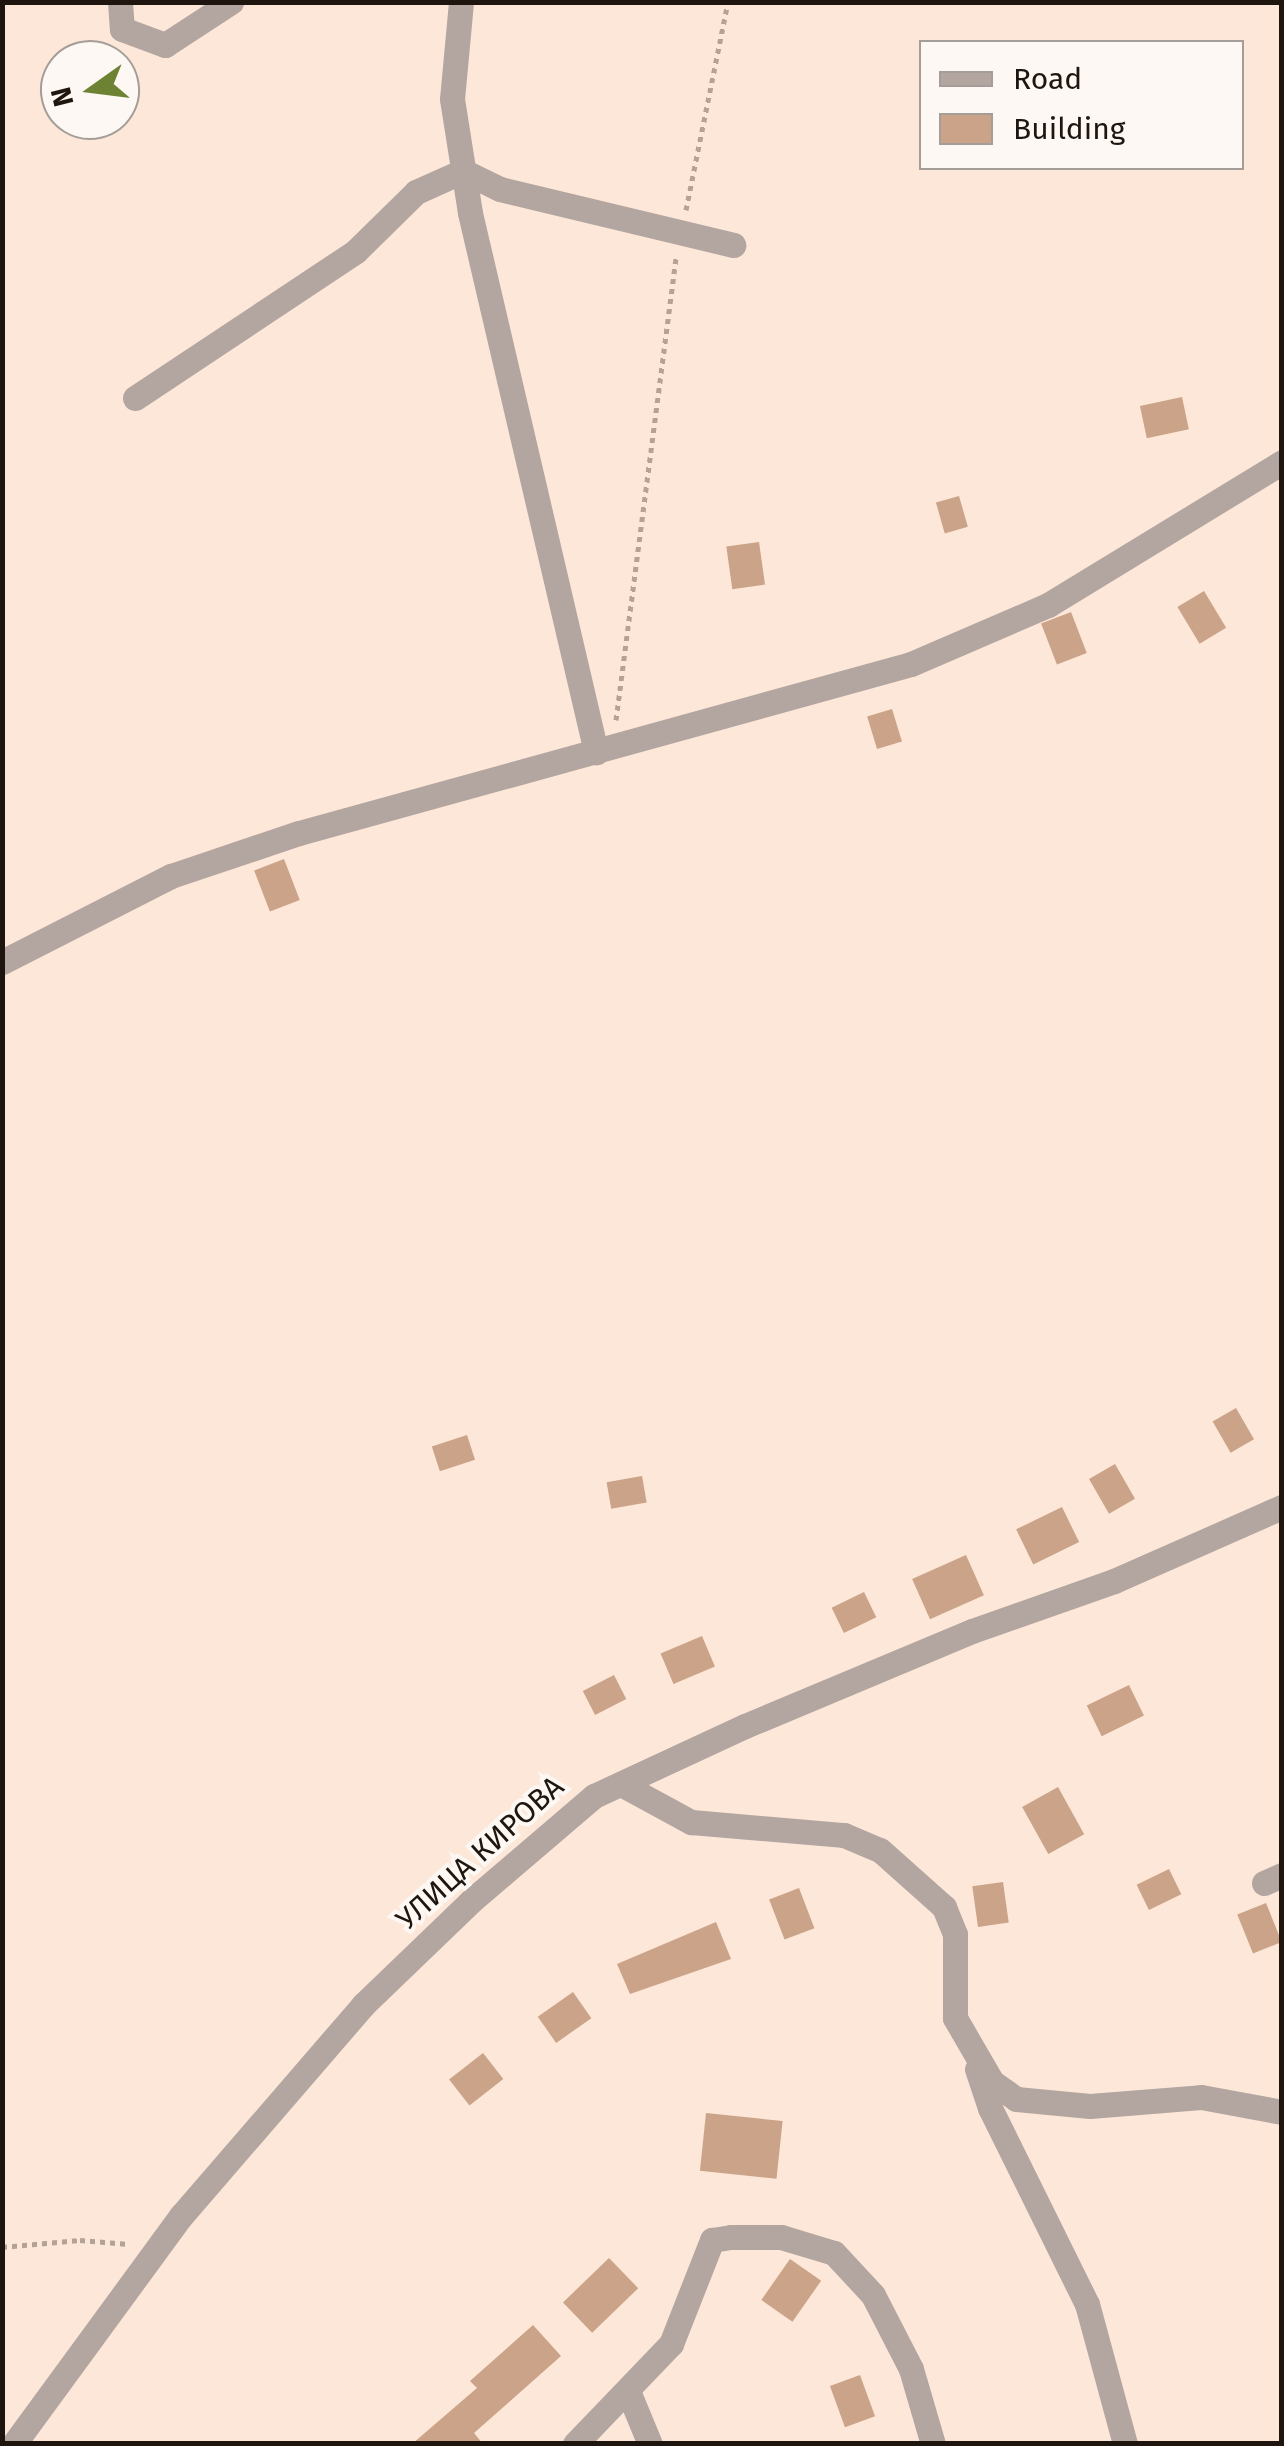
<!DOCTYPE html>
<html>
<head>
<meta charset="utf-8">
<style>
  body { margin:0 }
  #map { position:relative; width:1284px; height:2446px; overflow:hidden; background:#fde7d8; font-family:"Fira Sans",sans-serif }
  div>[style] { position:absolute }
  .building>* { inset:0; background:#caa388; transform-origin:0 0 }
  .path>* { height:5px; margin-top:-2.5px; transform-origin:0; background:repeating-linear-gradient(90deg,#b4a296 0 5px,transparent 0 10px) }
  .minor>* { height:25px; margin:-12.5px; padding:0 12.5px; transform-origin:12.5px; border-radius:12.5px; background:#b3a5a0 }
  span { translate:-50% -50%; white-space:nowrap; text-align:center; line-height:1.15; -webkit-text-stroke:8px #fdf8f4; paint-order:stroke }
  .street-label { font-size:30px; color:#1e150e }
  .frame { position:absolute; inset:0; border:5px solid #1e150e; pointer-events:none }
  .legend { position:absolute; left:919px; top:40px; width:325px; height:130px; box-sizing:border-box; background:#fdf8f4; border:2px solid #a49d98; margin:0; padding:12px 18px; list-style:none; font-size:30px; color:#1e150e }
  .legend li { display:flex; align-items:center; gap:20px; height:50px }
  .legend b { width:50px; border:2px solid #a49d98 }
  .north { position:absolute; left:40px; top:40px; width:100px; height:100px; box-sizing:border-box; background:#fdf8f4; border:2px solid #a49d98; border-radius:50%; rotate:256deg; font-size:28px; font-weight:700; line-height:40px; text-align:center; color:#1e150e }
  .north::after { content:''; display:block; margin:auto; width:35px; height:45px; background:#6e8233; clip-path:polygon(50% 0,100% 100%,50% 72%,0 100%) }
</style>
</head>
<body>
<div id="map">
  <div class="building">
    <i style="left:1182px;top:397px;width:33px;height:43px;rotate:78deg"></i>
    <i style="left:959px;top:496px;width:32px;height:24px;rotate:74deg"></i>
    <i style="left:759px;top:542px;width:43px;height:33px;rotate:82deg"></i>
    <i style="left:1204px;top:591px;width:43px;height:31px;rotate:59deg"></i>
    <i style="left:1071px;top:612px;width:44px;height:32px;rotate:69deg"></i>
    <i style="left:892px;top:709px;width:34px;height:26px;rotate:73deg"></i>
    <i style="left:284px;top:859px;width:44px;height:32px;rotate:69deg"></i>
    <i style="left:1236px;top:1408px;width:36px;height:27px;rotate:60deg"></i>
    <i style="left:467px;top:1435px;width:26px;height:37px;rotate:72deg"></i>
    <i style="left:1115px;top:1464px;width:40px;height:30px;rotate:60deg"></i>
    <i style="left:642px;top:1476px;width:27px;height:36px;rotate:80deg"></i>
    <i style="left:1062px;top:1507px;width:39px;height:51px;rotate:64deg"></i>
    <i style="left:966px;top:1555px;width:44px;height:59px;rotate:66deg"></i>
    <i style="left:864px;top:1592px;width:28px;height:36px;rotate:64deg"></i>
    <i style="left:702px;top:1636px;width:33px;height:45px;rotate:67deg"></i>
    <i style="left:614px;top:1675px;width:27px;height:35px;rotate:63deg"></i>
    <i style="left:1129px;top:1685px;width:34px;height:47px;rotate:64deg"></i>
    <i style="left:1058px;top:1787px;width:54px;height:41px;rotate:61deg"></i>
    <i style="left:1169px;top:1869px;width:28px;height:36px;rotate:64deg"></i>
    <i style="left:1003px;top:1882px;width:41px;height:31px;rotate:82deg"></i>
    <i style="left:799px;top:1888px;width:43px;height:32px;rotate:69deg"></i>
    <i style="left:1266px;top:1903px;width:42px;height:31px;rotate:68deg"></i>
    <i style="clip-path:polygon(716px 1922px,731px 1959px,630px 1994px,617px 1964px)"></i>
    <i style="left:573px;top:1992px;width:32px;height:43px;rotate:55deg"></i>
    <i style="left:483px;top:2053px;width:33px;height:43px;rotate:52deg"></i>
    <i style="left:706px;top:2113px;width:77px;height:58px;rotate:6deg"></i>
    <i style="left:609px;top:2258px;width:42px;height:64px;rotate:46deg"></i>
    <i style="left:790px;top:2259px;width:38px;height:50px;rotate:35deg"></i>
    <i style="clip-path:polygon(533px 2325px,561px 2356px,474px 2433px,483px 2444px,412px 2444px,477px 2388px,470px 2381px)"></i>
    <i style="left:860px;top:2375px;width:44px;height:32px;rotate:70deg"></i>
  </div>
  <div class="path">
    <i style="left:686px;top:210px;width:212px;rotate:-78.6deg"></i>
    <i style="left:616px;top:720px;width:469px;rotate:-82.6deg"></i>
    <i style="left:2px;top:2247px;width:78px;rotate:-5.1deg"></i>
    <i style="left:80px;top:2240px;width:49px;rotate:4.7deg"></i>
  </div>
  <div class="minor">
    <i style="left:120px;top:2px;width:27px;rotate:86deg"></i>
    <i style="left:122px;top:29px;width:46px;rotate:20.4deg"></i>
    <i style="left:165px;top:45px;width:79px;rotate:-33.1deg"></i>
    <i style="left:461px;top:2px;width:97px;rotate:95.3deg"></i>
    <i style="left:452px;top:99px;width:115px;rotate:81deg"></i>
    <i style="left:470px;top:213px;width:554px;rotate:76.84deg"></i>
    <i style="left:135px;top:398px;width:265px;rotate:-33.6deg"></i>
    <i style="left:356px;top:251px;width:84px;rotate:-44.5deg"></i>
    <i style="left:416px;top:192px;width:51px;rotate:-24.1deg"></i>
    <i style="left:463px;top:171px;width:41px;rotate:25.9deg"></i>
    <i style="left:500px;top:189px;width:240px;rotate:13.5deg"></i>
    <i style="left:2px;top:962px;width:190px;rotate:-27deg"></i>
    <i style="left:171px;top:876px;width:135px;rotate:-18.6deg"></i>
    <i style="left:299px;top:833px;width:635px;rotate:-15.44deg"></i>
    <i style="left:911px;top:664px;width:149px;rotate:-23.3deg"></i>
    <i style="left:1048px;top:605px;width:274px;rotate:-31.4deg"></i>
    <i style="left:621px;top:1784px;width:80px;rotate:28.5deg"></i>
    <i style="left:691px;top:1822px;width:154px;rotate:4.9deg"></i>
    <i style="left:844px;top:1835px;width:39px;rotate:23deg"></i>
    <i style="left:880px;top:1850px;width:86px;rotate:41.7deg"></i>
    <i style="left:944px;top:1907px;width:29px;rotate:68deg"></i>
    <i style="left:955px;top:1934px;width:84px;rotate:90deg"></i>
    <i style="left:955px;top:2018px;width:74px;rotate:60deg"></i>
    <i style="left:992px;top:2082px;width:29px;rotate:35deg"></i>
    <i style="left:1016px;top:2099px;width:74px;rotate:5.4deg"></i>
    <i style="left:1090px;top:2106px;width:111px;rotate:-4.6deg"></i>
    <i style="left:1201px;top:2097px;width:82px;rotate:10.5deg"></i>
    <i style="left:1264px;top:1883px;width:20px;rotate:-24deg"></i>
    <i style="left:977px;top:2069px;width:41px;rotate:71.6deg"></i>
    <i style="left:990px;top:2108px;width:219px;rotate:63.7deg"></i>
    <i style="left:1087px;top:2304px;width:145px;rotate:74.8deg"></i>
    <i style="left:628px;top:2391px;width:57px;rotate:67.5deg"></i>
    <i style="left:14px;top:2444px;width:283px;rotate:-53.8deg"></i>
    <i style="left:181px;top:2216px;width:279px;rotate:-49.2deg"></i>
    <i style="left:363px;top:2005px;width:150px;rotate:-43.9deg"></i>
    <i style="left:471px;top:1901px;width:162px;rotate:-40.5deg"></i>
    <i style="left:594px;top:1796px;width:166px;rotate:-24.9deg"></i>
    <i style="left:745px;top:1726px;width:246px;rotate:-22.7deg"></i>
    <i style="left:972px;top:1631px;width:151px;rotate:-19.4deg"></i>
    <i style="left:1114px;top:1581px;width:184px;rotate:-23.8deg"></i>
    <i style="left:575px;top:2444px;width:139px;rotate:-46.2deg"></i>
    <i style="left:671px;top:2344px;width:112px;rotate:-68.5deg"></i>
    <i style="left:712px;top:2240px;width:19px;rotate:-9deg"></i>
    <i style="left:731px;top:2237px;width:50px"></i>
    <i style="left:781px;top:2237px;width:55px;rotate:16.8deg"></i>
    <i style="left:834px;top:2253px;width:57px;rotate:47.1deg"></i>
    <i style="left:873px;top:2295px;width:83px;rotate:62.8deg"></i>
    <i style="left:911px;top:2369px;width:78px;rotate:73.7deg"></i>
  </div>
  <div class="street-label">
    <span style="left:480px;top:1853px;rotate:-42deg">УЛИЦА КИРОВА</span>
  </div>
  <div class="frame"></div>
  <ul class="legend">
  <li><b style="height:12px;background:#b3a5a0"></b>Road</li>
  <li><b style="height:28px;background:#caa388"></b>Building</li>
  </ul>
  <div class="north">N</div>
</div>
</body>
</html>
